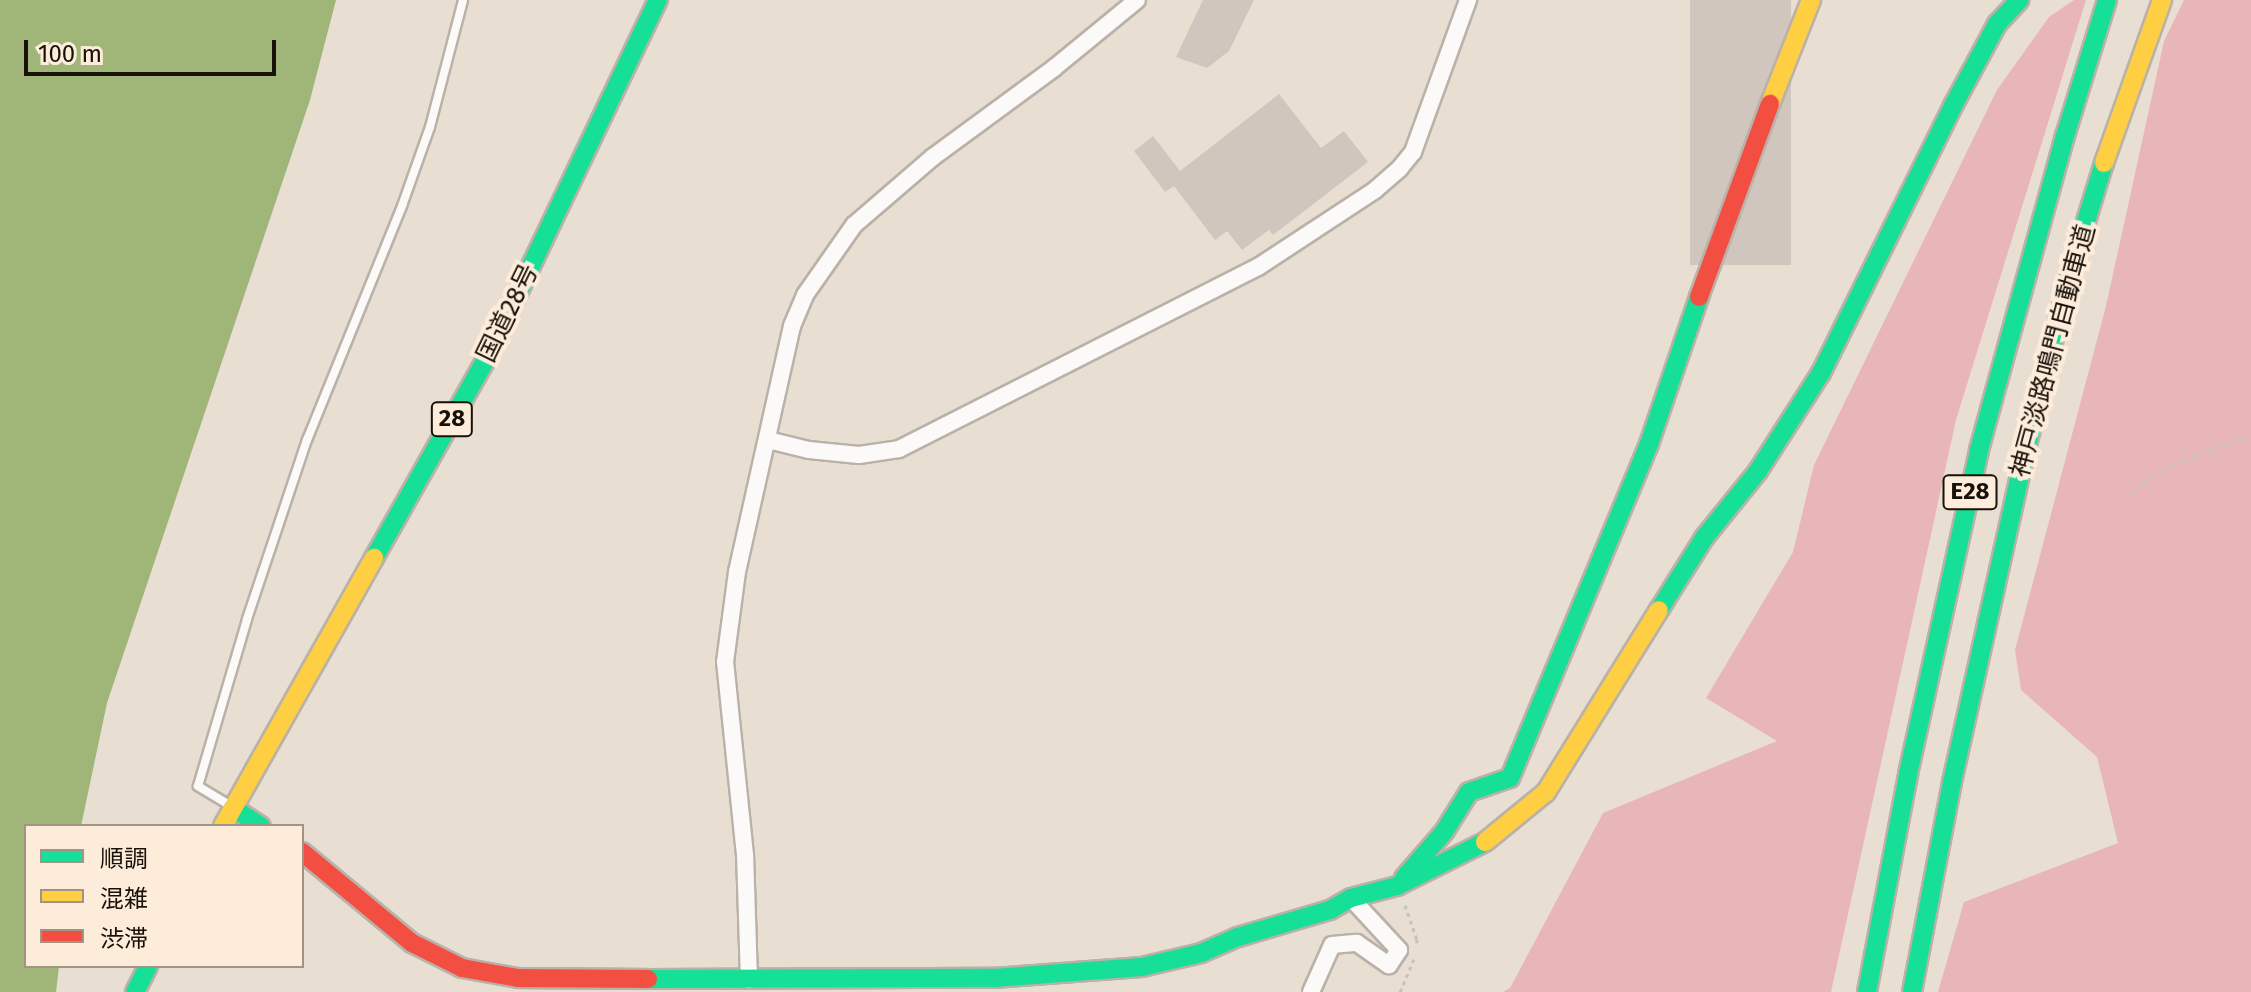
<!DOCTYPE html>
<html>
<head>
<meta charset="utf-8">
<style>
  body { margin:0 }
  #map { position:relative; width:2251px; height:992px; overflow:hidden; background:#e9ded2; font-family:"Fira Sans","Noto Sans JP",sans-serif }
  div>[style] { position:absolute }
  .green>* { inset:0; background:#e9b6b8 }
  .water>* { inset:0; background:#a0b578 }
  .building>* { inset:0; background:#d0c6be; transform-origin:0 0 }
  .path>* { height:3px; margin-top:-1.5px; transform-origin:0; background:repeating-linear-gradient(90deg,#c6c3be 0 4px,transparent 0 8px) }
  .roads { filter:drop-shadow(2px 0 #bab1a8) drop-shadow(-2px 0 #bab1a8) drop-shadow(0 2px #bab1a8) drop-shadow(0 -2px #bab1a8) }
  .lane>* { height:8px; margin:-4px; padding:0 4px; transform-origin:4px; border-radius:4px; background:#fcfaf8 }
  .street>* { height:16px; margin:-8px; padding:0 8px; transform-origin:8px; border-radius:8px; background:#fcfaf8 }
  .fast>* { height:18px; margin:-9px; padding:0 9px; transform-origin:9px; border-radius:9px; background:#16e098 }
  .slow>* { height:18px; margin:-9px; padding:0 9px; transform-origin:9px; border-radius:9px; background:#ffcf43 }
  .jam>* { height:18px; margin:-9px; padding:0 9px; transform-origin:9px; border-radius:9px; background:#f24e42 }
  span { translate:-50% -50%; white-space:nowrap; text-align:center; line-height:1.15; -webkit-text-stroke:8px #fdecda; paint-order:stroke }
  .shield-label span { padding:2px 6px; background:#fdecda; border:2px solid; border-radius:6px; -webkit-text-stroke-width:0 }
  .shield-label { font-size:24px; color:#18110a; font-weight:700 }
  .street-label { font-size:26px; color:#18110a }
  .legend { position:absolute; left:24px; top:824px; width:280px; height:144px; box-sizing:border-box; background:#fdecda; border:2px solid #a19487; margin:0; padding:10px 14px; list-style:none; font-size:24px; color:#18110a }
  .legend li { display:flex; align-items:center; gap:16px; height:40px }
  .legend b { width:40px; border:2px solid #a19487 }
  .scale { position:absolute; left:24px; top:40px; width:252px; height:36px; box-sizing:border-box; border:4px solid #18110a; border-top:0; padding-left:10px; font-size:24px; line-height:28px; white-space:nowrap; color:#18110a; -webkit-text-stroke:6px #fdecda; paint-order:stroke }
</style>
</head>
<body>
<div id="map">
  <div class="green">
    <i style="clip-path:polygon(2074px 0,2086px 0,1956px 420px,1831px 992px,1503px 992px,1510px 988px,1603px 813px,1777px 741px,1706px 698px,1793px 552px,1814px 465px,1997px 90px,2049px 17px)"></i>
    <i style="clip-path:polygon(2184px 0,2251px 0,2251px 992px,1938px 992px,1964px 902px,2118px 843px,2097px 757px,2021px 690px,2015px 650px,2106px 306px,2164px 41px)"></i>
  </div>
  <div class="water">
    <i style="clip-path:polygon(0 0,336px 0,310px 100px,107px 703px,81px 826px,26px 826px,26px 966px,59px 966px,56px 992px,0 992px)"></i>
  </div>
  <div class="building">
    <i style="clip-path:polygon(1203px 0,1254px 0,1229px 51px,1207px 68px,1176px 57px)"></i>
    <i style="left:1690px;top:0;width:101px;height:265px"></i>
    <i style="clip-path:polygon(1279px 94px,1321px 148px,1344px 131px,1368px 162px,1273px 235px,1269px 230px,1242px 250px,1227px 231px,1215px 240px,1174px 186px,1165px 192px,1134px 151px,1153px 136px,1180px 171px)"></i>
  </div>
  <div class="path">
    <i style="left:2133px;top:493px;width:15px;rotate:-48deg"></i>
    <i style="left:2143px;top:482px;width:47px;rotate:-28.2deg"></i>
    <i style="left:2184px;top:460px;width:72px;rotate:-20.5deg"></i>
    <i style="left:1405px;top:905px;width:36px;rotate:71deg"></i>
    <i style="left:1417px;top:939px;width:8px;rotate:97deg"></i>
    <i style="left:1400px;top:992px;width:36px;rotate:-67deg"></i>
  </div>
  <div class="roads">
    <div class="lane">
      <i style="left:226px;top:803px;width:33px;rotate:-149deg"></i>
      <i style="left:198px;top:786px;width:174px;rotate:-73.6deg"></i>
      <i style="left:247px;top:619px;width:189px;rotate:-71.5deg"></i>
      <i style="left:307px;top:440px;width:253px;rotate:-67.9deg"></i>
      <i style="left:402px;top:206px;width:84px;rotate:-70.5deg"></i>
      <i style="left:430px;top:127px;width:131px;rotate:-75.4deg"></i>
    </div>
    <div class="street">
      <i style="left:768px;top:440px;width:42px;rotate:13.7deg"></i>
      <i style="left:809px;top:450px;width:50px;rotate:5.7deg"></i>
      <i style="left:859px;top:455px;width:40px;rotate:-8.5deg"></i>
      <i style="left:899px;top:449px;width:402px;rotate:-26.9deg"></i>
      <i style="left:1258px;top:267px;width:140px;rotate:-33.3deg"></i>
      <i style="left:1375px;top:190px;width:33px;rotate:-41deg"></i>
      <i style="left:1400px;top:168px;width:21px;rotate:-51deg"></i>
      <i style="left:1413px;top:152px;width:162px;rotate:-70.1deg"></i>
      <i style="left:749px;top:980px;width:125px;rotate:-91.8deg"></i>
      <i style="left:745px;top:855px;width:194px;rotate:-95.9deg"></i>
      <i style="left:725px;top:662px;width:91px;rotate:-82.4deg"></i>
      <i style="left:737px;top:572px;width:252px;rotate:-77.4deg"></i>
      <i style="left:792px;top:326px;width:34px;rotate:-67deg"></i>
      <i style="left:805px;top:295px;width:85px;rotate:-55deg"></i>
      <i style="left:854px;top:225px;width:104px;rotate:-40.7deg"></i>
      <i style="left:933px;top:157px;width:150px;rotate:-36.3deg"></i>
      <i style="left:1054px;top:68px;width:107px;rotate:-39.3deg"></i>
      <i style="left:1311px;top:992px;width:51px;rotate:-65.9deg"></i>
      <i style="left:1332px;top:945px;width:25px;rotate:-5deg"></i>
      <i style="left:1357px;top:943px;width:39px;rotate:35deg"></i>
      <i style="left:1389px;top:965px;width:18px;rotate:-56deg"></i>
      <i style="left:1399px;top:950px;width:71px;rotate:-132.7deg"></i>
    </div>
    <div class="fast">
      <i style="left:374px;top:558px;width:232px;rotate:-60.6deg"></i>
      <i style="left:488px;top:356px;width:395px;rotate:-64.5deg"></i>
      <i style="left:1659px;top:610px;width:85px;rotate:-58deg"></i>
      <i style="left:1704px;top:538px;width:86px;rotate:-51.1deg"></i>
      <i style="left:1758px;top:471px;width:117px;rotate:-57.3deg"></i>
      <i style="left:1821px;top:373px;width:300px;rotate:-63.7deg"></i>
      <i style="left:1954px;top:104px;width:91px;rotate:-61.7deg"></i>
      <i style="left:1997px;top:24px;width:33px;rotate:-47deg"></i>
      <i style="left:233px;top:808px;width:33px;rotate:33deg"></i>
      <i style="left:1404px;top:878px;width:61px;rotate:-49deg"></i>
      <i style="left:1444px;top:832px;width:47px;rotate:-58deg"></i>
      <i style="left:1469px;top:792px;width:43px;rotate:-18.9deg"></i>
      <i style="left:1510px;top:778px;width:362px;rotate:-67.4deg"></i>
      <i style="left:1649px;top:444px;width:155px;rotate:-71.2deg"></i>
      <i style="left:648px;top:979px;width:346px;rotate:-0.2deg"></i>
      <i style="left:994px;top:978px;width:148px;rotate:-4.3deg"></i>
      <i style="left:1142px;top:967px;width:61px;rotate:-13.3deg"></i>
      <i style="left:1201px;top:953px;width:40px;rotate:-23.4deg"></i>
      <i style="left:1238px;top:937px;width:96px;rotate:-16.4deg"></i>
      <i style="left:1330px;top:910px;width:24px;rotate:-30deg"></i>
      <i style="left:1351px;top:898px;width:48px;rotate:-14.6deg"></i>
      <i style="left:1397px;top:886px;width:98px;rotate:-26.6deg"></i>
      <i style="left:135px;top:992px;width:29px;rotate:-63deg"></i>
      <i style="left:1867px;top:992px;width:222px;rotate:-79.3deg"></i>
      <i style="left:1908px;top:774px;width:332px;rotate:-77.6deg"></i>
      <i style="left:1979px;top:450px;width:326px;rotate:-74.7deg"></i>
      <i style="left:2065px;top:136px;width:142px;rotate:-72.8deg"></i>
      <i style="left:1912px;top:992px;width:214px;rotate:-79.2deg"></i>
      <i style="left:1952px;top:782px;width:329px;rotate:-77.5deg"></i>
      <i style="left:2023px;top:461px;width:197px;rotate:-75.9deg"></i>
      <i style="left:2071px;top:270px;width:112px;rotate:-72.9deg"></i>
    </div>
    <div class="slow">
      <i style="left:1770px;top:104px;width:112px;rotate:-68.5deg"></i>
      <i style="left:2104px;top:163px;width:173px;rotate:-70.4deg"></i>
      <i style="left:223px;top:826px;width:308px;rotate:-60.6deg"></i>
      <i style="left:1485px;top:842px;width:79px;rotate:-39.3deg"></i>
      <i style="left:1546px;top:792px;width:214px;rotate:-58.2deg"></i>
    </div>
    <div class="jam">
      <i style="left:1699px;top:297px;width:206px;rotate:-69.8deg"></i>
      <i style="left:302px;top:852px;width:143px;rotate:39.6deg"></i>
      <i style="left:412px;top:943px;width:56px;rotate:26.6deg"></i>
      <i style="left:462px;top:968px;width:57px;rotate:10.1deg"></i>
      <i style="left:518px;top:978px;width:130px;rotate:0.4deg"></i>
    </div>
  </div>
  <div class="shield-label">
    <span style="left:452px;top:419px">28</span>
    <span style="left:1970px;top:492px">E28</span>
  </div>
  <div class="street-label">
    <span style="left:508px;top:313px;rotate:-64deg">国道28号</span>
    <span style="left:2053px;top:351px;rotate:-75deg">神戸淡路鳴門自動車道</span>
  </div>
  <ul class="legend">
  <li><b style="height:10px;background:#16e098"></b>順調</li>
  <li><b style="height:10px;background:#ffcf43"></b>混雑</li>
  <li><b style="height:10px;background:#f24e42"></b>渋滞</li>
  </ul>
  <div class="scale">100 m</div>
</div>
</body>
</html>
